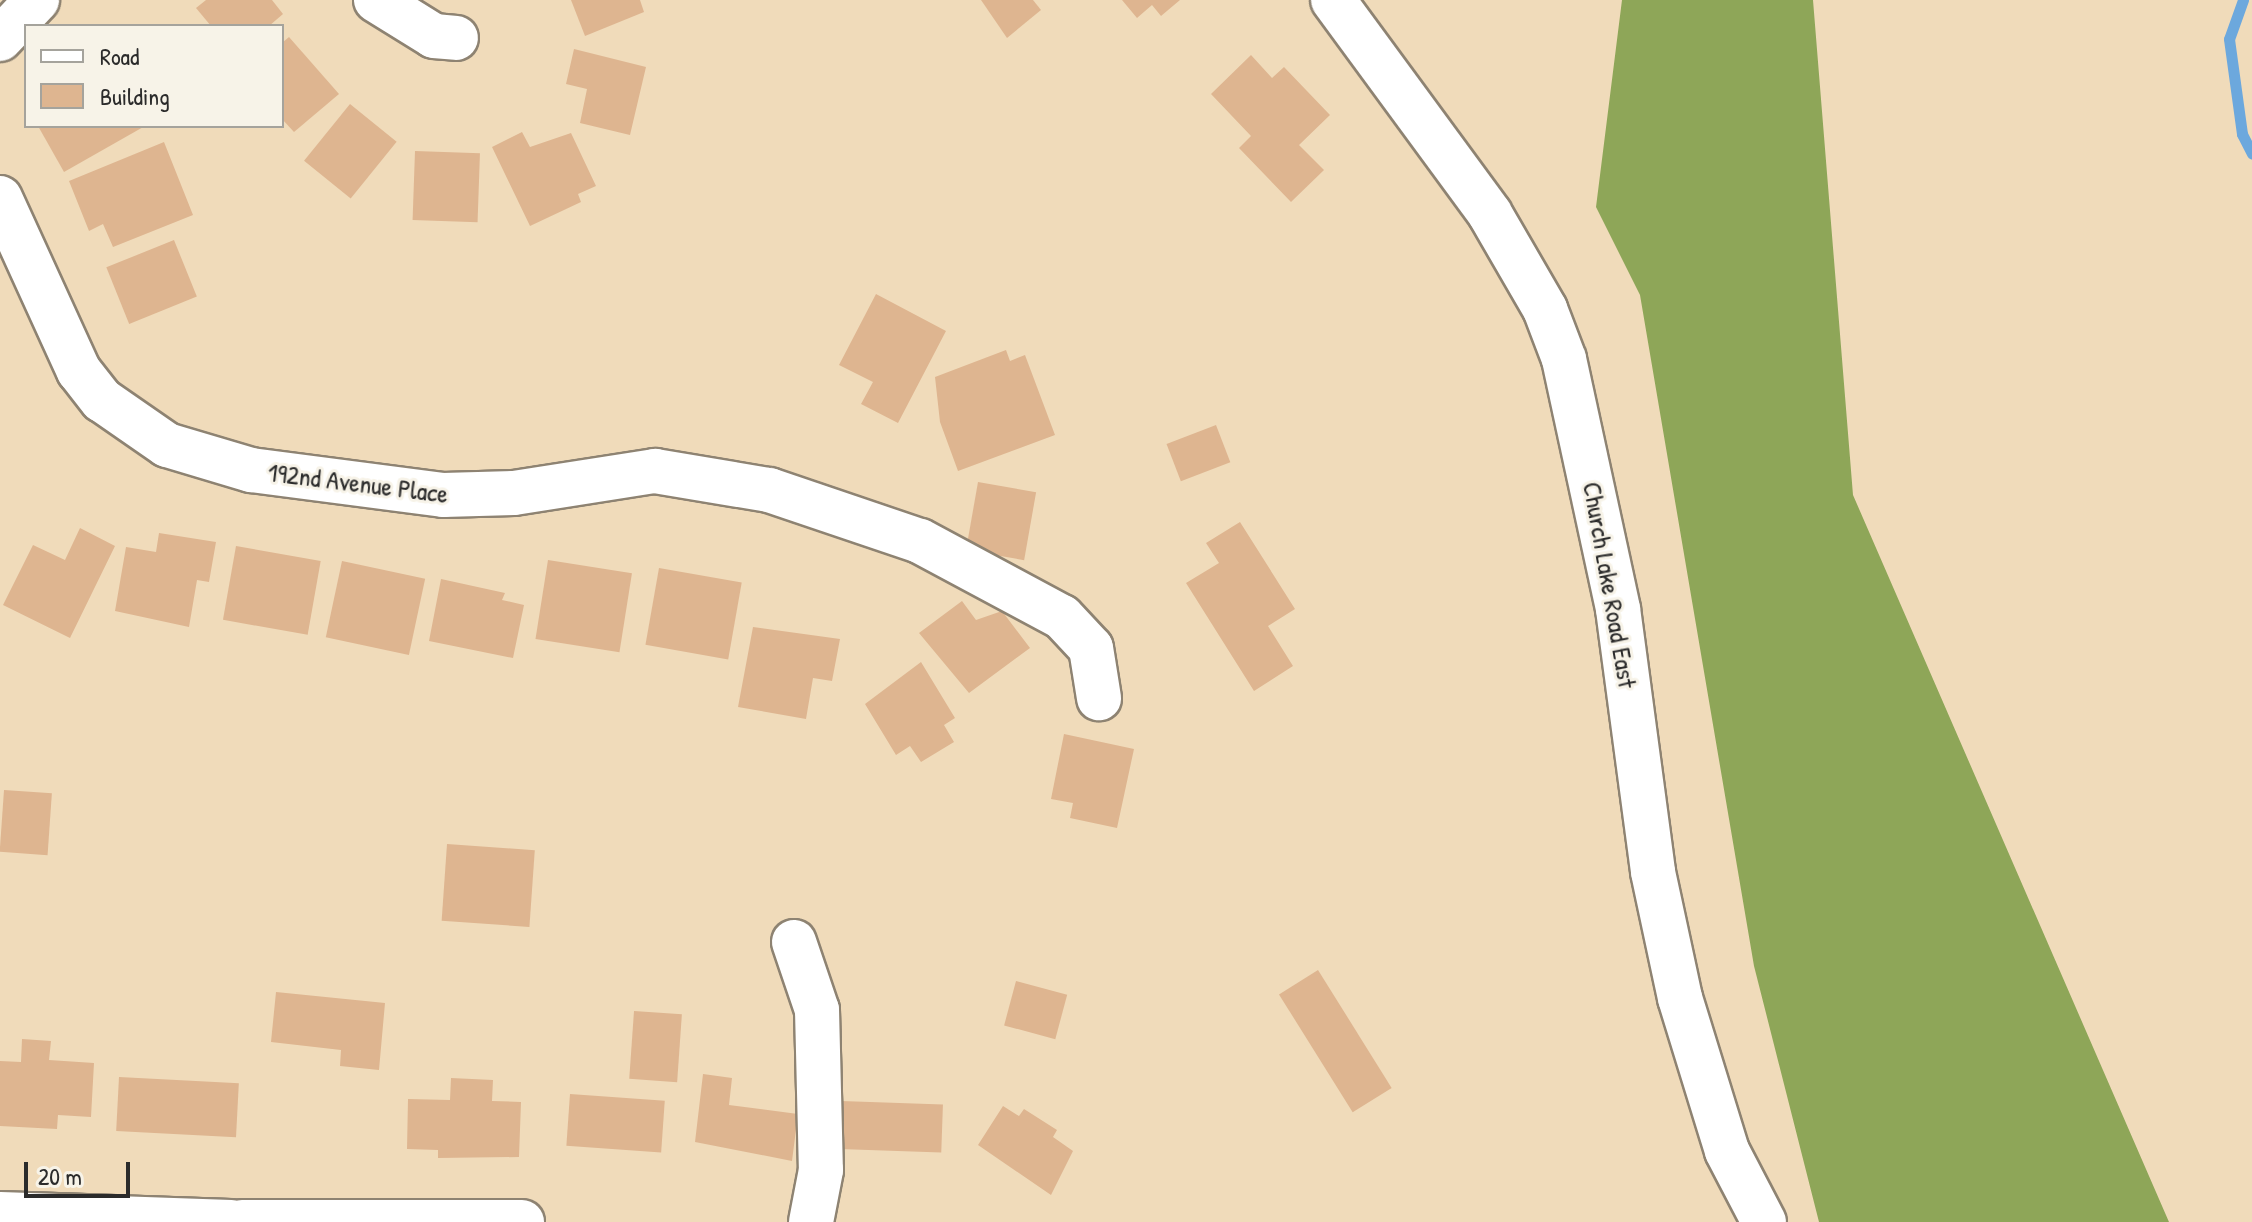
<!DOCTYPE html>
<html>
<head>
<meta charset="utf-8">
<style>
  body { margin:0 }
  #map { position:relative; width:2252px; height:1222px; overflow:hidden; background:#f0dbba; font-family:"Patrick Hand",sans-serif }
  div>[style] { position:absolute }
  .forest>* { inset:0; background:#8ea658 }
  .stream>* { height:11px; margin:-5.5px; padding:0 5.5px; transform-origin:5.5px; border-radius:5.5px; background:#6ca8dd }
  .building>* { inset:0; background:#deb590; transform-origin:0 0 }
  .roads { filter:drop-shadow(2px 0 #8e8372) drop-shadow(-2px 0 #8e8372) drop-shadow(0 2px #8e8372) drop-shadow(0 -2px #8e8372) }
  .minor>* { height:44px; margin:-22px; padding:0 22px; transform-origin:22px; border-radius:22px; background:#fff }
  span { translate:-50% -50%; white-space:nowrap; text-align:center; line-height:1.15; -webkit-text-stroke:6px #f7f3e8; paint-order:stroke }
  .street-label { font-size:26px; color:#2b2b2b }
  .legend { position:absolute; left:24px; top:24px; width:260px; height:104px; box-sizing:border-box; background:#f7f3e8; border:2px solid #a5a39c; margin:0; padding:10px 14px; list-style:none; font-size:24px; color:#2b2b2b }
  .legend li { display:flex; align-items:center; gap:16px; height:40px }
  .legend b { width:40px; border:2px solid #a5a39c }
  .scale { position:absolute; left:24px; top:1162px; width:106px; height:36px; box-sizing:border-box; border:4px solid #2b2b2b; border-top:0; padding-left:10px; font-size:24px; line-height:28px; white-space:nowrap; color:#2b2b2b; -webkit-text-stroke:6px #f7f3e8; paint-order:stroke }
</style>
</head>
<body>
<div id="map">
  <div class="forest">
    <i style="clip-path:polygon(1622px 0,1813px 0,1853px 495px,2169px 1222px,1819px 1222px,1754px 966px,1640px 295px,1596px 207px)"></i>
  </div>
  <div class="stream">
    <i style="left:2243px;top:0;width:41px;rotate:109.7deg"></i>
    <i style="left:2229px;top:39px;width:96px;rotate:82.2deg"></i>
    <i style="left:2242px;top:134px;width:22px;rotate:63deg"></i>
  </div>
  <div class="building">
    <i style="clip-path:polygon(206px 0,272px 0,283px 14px,269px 26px,211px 26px,196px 8px)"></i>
    <i style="clip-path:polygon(571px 0,640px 0,644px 12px,585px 36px)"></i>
    <i style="clip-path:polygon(981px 0,1033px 0,1041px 10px,1007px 38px)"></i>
    <i style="clip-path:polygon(1122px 0,1180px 0,1161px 16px,1152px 5px,1137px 18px)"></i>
    <i style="clip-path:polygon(289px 37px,339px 94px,294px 132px,282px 119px,282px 43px)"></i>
    <i style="clip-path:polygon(574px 49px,646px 67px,630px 135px,580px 123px,587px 89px,566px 84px)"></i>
    <i style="clip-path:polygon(1251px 55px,1272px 78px,1284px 67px,1330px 115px,1299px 145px,1324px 170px,1291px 202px,1239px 148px,1251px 136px,1211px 94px)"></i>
    <i style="left:350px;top:104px;width:60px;height:73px;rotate:39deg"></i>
    <i style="clip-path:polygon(38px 126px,145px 126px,64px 172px)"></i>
    <i style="clip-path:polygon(522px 132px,530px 147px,571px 133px,596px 186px,578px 194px,581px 202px,530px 226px,492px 147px)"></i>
    <i style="clip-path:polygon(164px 142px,193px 215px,113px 247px,103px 224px,89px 231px,69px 181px)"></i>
    <i style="left:415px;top:151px;width:65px;height:69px;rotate:2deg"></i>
    <i style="left:174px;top:240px;width:61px;height:73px;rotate:68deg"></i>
    <i style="clip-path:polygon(876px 294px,946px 331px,898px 423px,861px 404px,873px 382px,839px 365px)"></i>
    <i style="clip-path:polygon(1006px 350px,1010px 361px,1025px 355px,1055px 435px,958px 471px,940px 422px,935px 377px)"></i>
    <i style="left:1216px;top:425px;width:40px;height:53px;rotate:69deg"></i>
    <i style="left:978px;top:482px;width:59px;height:69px;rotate:10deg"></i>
    <i style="clip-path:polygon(1240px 522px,1295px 609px,1268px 626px,1293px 666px,1254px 691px,1186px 583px,1219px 563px,1206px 543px)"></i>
    <i style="clip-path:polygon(80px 528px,115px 546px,70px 638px,3px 605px,33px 545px,65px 560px)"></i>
    <i style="clip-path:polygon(159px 533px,216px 542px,209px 582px,197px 580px,189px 627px,115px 611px,126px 547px,156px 552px)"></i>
    <i style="left:236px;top:546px;width:86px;height:75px;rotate:10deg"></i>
    <i style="left:548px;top:560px;width:85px;height:80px;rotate:9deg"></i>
    <i style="left:342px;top:561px;width:85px;height:78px;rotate:12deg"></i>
    <i style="left:659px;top:568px;width:84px;height:78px;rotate:10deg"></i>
    <i style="clip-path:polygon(441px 579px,505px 593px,502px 600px,524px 605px,513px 658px,429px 641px)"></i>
    <i style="clip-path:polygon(962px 601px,976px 620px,1002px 611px,1030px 648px,969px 693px,919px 633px)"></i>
    <i style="clip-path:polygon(753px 627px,840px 639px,832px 681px,813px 678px,806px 719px,738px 707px)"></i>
    <i style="clip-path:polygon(921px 662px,955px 718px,944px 725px,954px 742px,921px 762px,910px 746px,896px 755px,865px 704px)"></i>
    <i style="clip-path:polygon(1064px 734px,1134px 749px,1117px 828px,1070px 818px,1073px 803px,1051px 799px)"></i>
    <i style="left:4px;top:790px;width:48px;height:62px;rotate:4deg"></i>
    <i style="left:447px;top:844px;width:88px;height:77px;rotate:4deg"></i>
    <i style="left:1318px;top:970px;width:139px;height:46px;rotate:58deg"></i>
    <i style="left:1016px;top:981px;width:53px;height:46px;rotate:15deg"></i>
    <i style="clip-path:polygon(276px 992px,385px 1003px,379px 1070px,340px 1066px,341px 1050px,271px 1042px)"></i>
    <i style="left:634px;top:1011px;width:48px;height:68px;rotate:4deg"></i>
    <i style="clip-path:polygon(22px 1039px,51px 1041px,49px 1060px,94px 1063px,91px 1117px,58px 1115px,57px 1129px,0 1126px,0 1061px,21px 1062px)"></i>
    <i style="clip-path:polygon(703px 1074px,732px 1078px,729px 1105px,798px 1114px,792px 1161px,695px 1142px)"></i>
    <i style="left:119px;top:1077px;width:120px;height:54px;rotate:3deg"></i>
    <i style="clip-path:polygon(451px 1078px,493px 1080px,492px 1101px,521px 1102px,519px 1157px,438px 1158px,438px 1150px,407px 1149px,408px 1099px,450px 1100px)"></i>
    <i style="left:570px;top:1094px;width:95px;height:52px;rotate:4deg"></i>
    <i style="left:841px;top:1101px;width:102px;height:48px;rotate:2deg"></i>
    <i style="clip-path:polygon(1003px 1106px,1019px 1116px,1024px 1109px,1057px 1130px,1053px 1137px,1073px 1151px,1051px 1195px,978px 1145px)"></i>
  </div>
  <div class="roads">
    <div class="minor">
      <i style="left:376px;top:0;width:68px;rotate:31.8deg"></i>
      <i style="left:434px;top:36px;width:22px;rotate:5deg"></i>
      <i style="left:1333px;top:0;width:265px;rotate:53.7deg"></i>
      <i style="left:1490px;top:214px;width:110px;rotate:59.9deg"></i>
      <i style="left:1545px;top:309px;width:53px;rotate:69.2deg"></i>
      <i style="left:1564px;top:359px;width:256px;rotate:77.8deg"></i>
      <i style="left:1618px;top:609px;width:265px;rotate:82.4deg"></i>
      <i style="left:1653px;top:872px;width:129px;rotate:77.9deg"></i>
      <i style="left:1680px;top:998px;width:160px;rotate:72.9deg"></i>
      <i style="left:1727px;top:1151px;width:80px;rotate:62.5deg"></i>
      <i style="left:0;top:39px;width:54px;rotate:-46.5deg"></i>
      <i style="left:0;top:198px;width:190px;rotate:65.5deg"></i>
      <i style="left:79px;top:371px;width:37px;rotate:52deg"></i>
      <i style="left:102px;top:400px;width:79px;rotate:34.7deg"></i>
      <i style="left:167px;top:445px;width:88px;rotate:16.6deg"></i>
      <i style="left:251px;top:470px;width:194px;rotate:7.4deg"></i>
      <i style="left:443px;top:495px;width:71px;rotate:-1.6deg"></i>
      <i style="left:514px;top:493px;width:143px;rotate:-8.9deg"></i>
      <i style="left:655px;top:471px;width:116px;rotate:9.5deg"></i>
      <i style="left:769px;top:490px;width:159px;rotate:18.7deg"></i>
      <i style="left:920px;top:541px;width:161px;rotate:28.2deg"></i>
      <i style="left:1062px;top:617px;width:42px;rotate:46.9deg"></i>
      <i style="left:1091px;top:648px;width:51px;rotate:80.9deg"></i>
      <i style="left:794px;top:942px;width:72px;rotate:71.3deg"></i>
      <i style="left:817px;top:1010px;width:160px;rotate:88.6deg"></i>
      <i style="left:821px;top:1170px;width:53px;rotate:100.9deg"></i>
      <i style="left:0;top:1214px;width:231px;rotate:2deg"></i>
      <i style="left:242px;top:1222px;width:280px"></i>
    </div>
  </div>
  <div class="street-label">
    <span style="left:358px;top:483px;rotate:7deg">192nd Avenue Place</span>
    <span style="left:1610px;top:585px;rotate:80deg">Church Lake Road East</span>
  </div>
  <ul class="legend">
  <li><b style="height:10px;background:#fff"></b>Road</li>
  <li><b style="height:22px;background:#deb590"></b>Building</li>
  </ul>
  <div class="scale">20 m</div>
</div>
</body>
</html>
